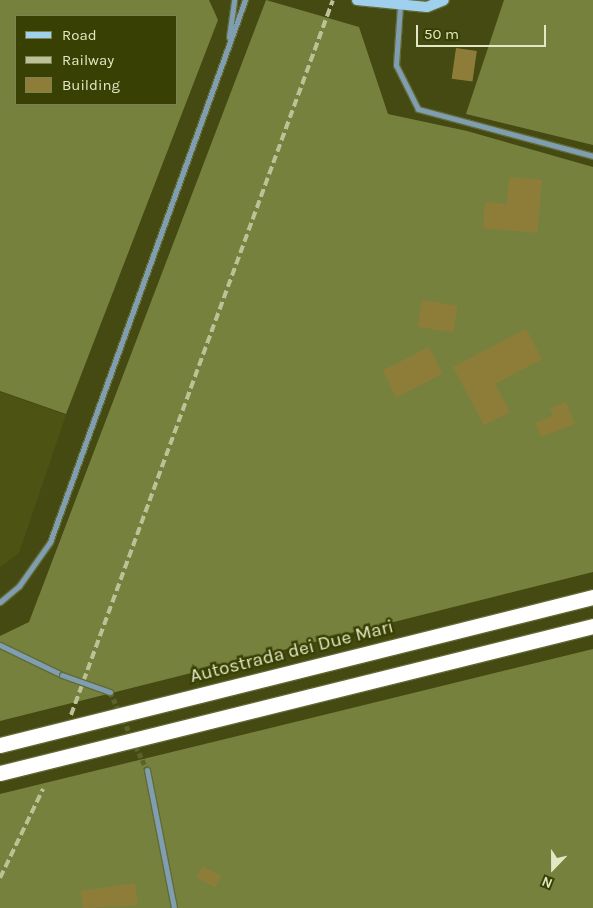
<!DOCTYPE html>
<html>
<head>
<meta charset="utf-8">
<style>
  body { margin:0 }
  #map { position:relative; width:593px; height:908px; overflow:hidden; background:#444a11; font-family:Karla,sans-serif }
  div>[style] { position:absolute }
  .built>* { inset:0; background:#4d5413 }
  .forest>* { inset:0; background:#77813e }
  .building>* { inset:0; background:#8e7d39; transform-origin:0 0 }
  .minor-tunnel>* { height:5px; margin-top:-2.5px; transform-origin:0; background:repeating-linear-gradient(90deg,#5c622c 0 5px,transparent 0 7.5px) }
  .roads { filter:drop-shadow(1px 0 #636a35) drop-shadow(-1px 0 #636a35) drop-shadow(0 1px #636a35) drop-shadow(0 -1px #636a35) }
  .minor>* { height:5px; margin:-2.5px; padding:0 2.5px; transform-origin:2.5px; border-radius:2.5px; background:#809eb2 }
  .secondary>* { height:10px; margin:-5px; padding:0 5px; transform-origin:5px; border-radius:5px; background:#9fd0ee }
  .motorway>* { height:15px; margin:-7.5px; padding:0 7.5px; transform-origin:7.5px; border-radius:7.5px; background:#fff }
  .rail>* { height:4px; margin-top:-2px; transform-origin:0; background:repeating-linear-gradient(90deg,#bbc298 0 8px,transparent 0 12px) }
  .bridges { filter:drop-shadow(1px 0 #636a35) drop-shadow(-1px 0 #636a35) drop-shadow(0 1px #636a35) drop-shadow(0 -1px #636a35) }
  .minor-bridge>* { height:5px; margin:-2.5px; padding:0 2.5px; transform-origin:2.5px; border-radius:2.5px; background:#809eb2 }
  span { translate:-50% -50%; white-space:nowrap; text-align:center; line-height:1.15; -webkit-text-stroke:5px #394003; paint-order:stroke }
  .street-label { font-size:19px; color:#e1e8c3 }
  .legend { position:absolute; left:15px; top:15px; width:162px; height:90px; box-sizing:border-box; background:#394003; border:1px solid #7c8350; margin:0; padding:6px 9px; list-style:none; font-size:15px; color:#e1e8c3 }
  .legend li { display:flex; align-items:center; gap:10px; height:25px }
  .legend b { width:25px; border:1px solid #7c8350 }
  .north { position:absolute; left:528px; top:843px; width:50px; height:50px; -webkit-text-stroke:4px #394003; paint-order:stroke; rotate:202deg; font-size:14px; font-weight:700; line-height:20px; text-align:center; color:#e1e8c3 }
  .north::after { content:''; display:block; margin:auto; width:18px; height:22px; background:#e1e8c3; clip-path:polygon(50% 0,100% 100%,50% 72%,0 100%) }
  .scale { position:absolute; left:416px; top:25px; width:130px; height:22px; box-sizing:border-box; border:2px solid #e1e8c3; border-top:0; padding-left:6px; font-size:15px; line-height:18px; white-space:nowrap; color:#e1e8c3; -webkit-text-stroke:4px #394003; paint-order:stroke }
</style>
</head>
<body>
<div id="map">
  <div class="built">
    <i style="clip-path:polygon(0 392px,66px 415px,19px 553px,0 567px)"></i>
  </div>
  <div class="forest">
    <i style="clip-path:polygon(evenodd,0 0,209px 0,218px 20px,66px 414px,0 391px,0 0,16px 16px,176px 16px,176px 104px,16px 104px,16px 16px)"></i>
    <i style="clip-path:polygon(266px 0,359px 27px,388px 114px,467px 131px,593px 167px,593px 572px,0 721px,0 636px,29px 622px)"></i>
    <i style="clip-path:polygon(504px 0,593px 0,593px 145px,466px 114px)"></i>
    <i style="clip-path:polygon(593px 649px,593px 908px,0 908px,0 794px)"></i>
  </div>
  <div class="building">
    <i style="left:456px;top:48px;width:21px;height:31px;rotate:8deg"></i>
    <i style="clip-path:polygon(509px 177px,542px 180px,537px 233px,483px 228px,485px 202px,507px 204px)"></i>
    <i style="left:422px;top:300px;width:36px;height:27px;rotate:9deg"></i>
    <i style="clip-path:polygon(526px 329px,542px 359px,495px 384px,510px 412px,484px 425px,453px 367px)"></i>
    <i style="left:429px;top:347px;width:30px;height:52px;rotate:63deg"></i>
    <i style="clip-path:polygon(566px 402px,575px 424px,541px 437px,535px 423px,553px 416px,550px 408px)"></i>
    <i style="left:203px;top:866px;width:21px;height:13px;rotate:29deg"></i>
    <i style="clip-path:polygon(135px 883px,138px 905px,83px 908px,81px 891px)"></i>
  </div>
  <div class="minor-tunnel">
    <i style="left:110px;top:692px;width:86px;rotate:64.6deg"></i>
  </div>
  <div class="roads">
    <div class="minor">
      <i style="left:400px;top:6px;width:59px;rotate:93.9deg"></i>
      <i style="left:396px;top:65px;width:49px;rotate:63.4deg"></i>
      <i style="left:418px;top:109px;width:181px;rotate:15deg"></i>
      <i style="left:229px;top:37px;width:37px;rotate:-82deg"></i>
      <i style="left:0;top:602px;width:25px;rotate:-40deg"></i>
      <i style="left:19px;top:586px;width:54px;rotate:-54.8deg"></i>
      <i style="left:50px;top:542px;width:576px;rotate:-70.21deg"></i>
      <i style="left:0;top:645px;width:69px;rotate:25.8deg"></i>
      <i style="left:147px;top:770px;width:141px;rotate:78.9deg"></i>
    </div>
    <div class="secondary">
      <i style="left:357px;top:0;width:70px;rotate:5.7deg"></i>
      <i style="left:427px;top:7px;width:18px;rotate:-22deg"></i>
    </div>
    <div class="motorway">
      <i style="left:0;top:745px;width:611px;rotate:-14.01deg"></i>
      <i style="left:0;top:773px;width:611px;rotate:-13.92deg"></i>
    </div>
  </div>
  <div class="rail">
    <i style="left:71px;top:715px;width:761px;rotate:-69.88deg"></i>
    <i style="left:0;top:878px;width:99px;rotate:-64.2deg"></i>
  </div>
  <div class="bridges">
    <div class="minor-bridge">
      <i style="left:62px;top:675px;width:51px;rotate:19.5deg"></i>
    </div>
  </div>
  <div class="street-label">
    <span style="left:292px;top:652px;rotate:-14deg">Autostrada dei Due Mari</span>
  </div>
  <ul class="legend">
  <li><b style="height:6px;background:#9fd0ee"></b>Road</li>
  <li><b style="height:6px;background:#bbc298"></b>Railway</li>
  <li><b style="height:14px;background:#8e7d39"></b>Building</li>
  </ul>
  <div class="north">N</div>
  <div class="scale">50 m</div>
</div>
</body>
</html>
